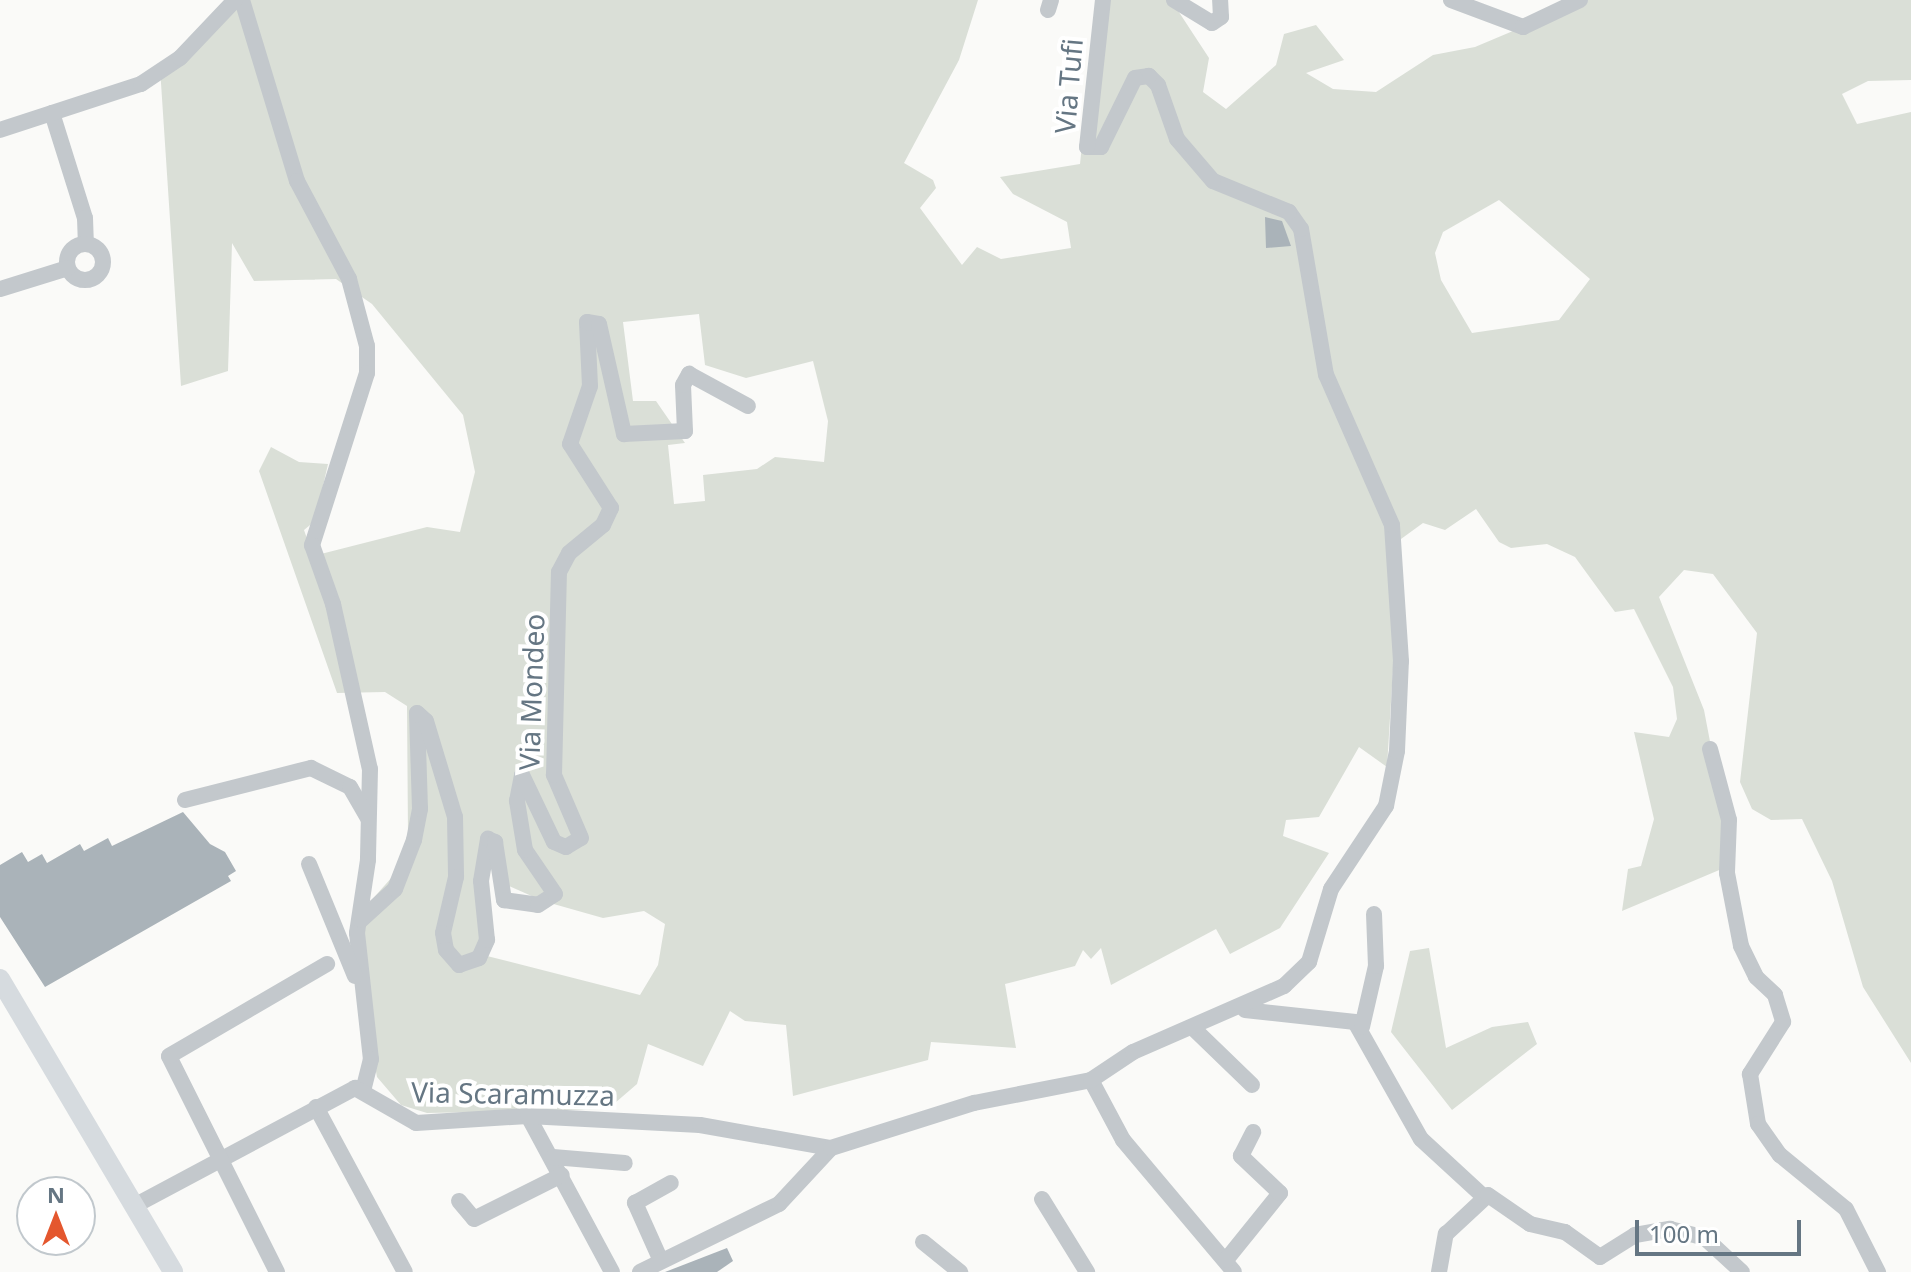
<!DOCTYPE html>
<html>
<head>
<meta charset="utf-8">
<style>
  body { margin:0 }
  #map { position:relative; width:1911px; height:1272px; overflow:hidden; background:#fafaf8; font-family:"Noto Sans",sans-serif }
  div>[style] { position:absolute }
  .green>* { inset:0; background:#dadfd7 }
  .building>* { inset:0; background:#aab3b9 }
  .minor>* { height:16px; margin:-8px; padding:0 8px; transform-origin:8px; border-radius:8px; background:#c3c8cc }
  .minor>.ring { margin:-8px; padding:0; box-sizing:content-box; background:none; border:16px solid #c3c8cc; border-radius:50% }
  .major>* { height:20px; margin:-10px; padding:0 10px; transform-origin:10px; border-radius:10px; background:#d6dbdf }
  span { translate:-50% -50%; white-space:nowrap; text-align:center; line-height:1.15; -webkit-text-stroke:8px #fff; paint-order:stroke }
  .street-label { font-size:28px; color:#657683 }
  .north { position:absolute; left:16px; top:1176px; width:80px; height:80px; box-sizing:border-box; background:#fff; border:2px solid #c1c8cd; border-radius:50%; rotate:0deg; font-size:22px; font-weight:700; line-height:32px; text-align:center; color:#657683 }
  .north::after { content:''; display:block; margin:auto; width:28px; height:36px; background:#e4572e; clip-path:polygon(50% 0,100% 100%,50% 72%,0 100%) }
  .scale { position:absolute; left:1635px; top:1220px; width:166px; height:36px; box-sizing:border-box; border:4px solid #657683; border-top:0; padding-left:10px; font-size:24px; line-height:28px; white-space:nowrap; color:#657683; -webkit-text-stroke:6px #fff; paint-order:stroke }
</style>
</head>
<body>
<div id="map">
  <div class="green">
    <i style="clip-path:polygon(evenodd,230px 0,978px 0,959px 60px,904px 163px,933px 180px,936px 188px,920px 208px,962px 265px,977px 247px,1001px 259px,1071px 248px,1067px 222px,1013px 194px,1000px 177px,1080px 164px,1097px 0,1171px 0,1209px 58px,1203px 92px,1226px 109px,1276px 65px,1284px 34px,1316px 25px,1344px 60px,1306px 73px,1333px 89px,1376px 92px,1433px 55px,1475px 47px,1587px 0,1911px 0,1911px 80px,1868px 81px,1842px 94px,1857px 124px,1911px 112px,1911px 1063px,1863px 987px,1832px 881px,1802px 819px,1771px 820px,1752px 809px,1740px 782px,1757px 633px,1713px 574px,1684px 570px,1659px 597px,1704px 710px,1725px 820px,1724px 868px,1622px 911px,1628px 869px,1641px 866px,1654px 819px,1634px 732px,1669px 737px,1677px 719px,1673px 687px,1634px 609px,1615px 612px,1575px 557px,1547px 544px,1511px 548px,1499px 542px,1476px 509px,1445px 530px,1423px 523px,1401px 539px,1387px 767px,1359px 747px,1319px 817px,1286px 820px,1283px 836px,1329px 853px,1280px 928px,1230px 954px,1216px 929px,1111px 985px,1101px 948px,1091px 959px,1083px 950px,1075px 966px,1005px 984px,1016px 1048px,931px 1042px,928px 1060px,793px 1096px,786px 1025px,745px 1021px,730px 1011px,703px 1066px,648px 1044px,637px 1084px,608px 1109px,427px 1113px,401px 1105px,377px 1077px,358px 975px,369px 903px,393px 876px,408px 835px,407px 706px,385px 692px,337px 693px,259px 471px,271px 447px,299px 462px,328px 464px,315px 521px,304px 530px,313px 556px,427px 527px,460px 532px,475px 472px,463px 415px,372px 304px,336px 279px,254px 281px,232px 243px,228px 371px,181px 386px,160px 68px,230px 0,1499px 200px,1590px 279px,1559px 320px,1472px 333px,1441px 280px,1435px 253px,1443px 232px,1499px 200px,230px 0,699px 314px,705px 365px,746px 378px,813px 361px,828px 421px,824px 462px,775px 457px,757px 469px,703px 475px,705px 501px,674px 504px,668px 445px,685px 443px,656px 401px,633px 401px,623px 322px,699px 314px,230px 0,486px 859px,509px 886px,543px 901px,603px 918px,644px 911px,665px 924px,658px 965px,640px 995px,487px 956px,486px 859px)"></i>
    <i style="clip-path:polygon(1429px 948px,1446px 1048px,1492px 1027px,1528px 1022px,1537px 1044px,1452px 1110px,1391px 1032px,1410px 951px)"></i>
  </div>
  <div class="building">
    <i style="clip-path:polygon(1265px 217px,1282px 221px,1291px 246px,1266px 248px)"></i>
    <i style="clip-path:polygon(183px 812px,210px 844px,225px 852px,236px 871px,228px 876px,231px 881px,45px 987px,0 917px,0 865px,22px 852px,28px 862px,42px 854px,47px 863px,80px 844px,84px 851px,108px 838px,112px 846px)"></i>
    <i style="clip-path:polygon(727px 1248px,733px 1261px,717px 1272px,665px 1272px)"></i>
  </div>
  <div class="minor">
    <i style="left:242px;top:0;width:189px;rotate:73.1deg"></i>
    <i style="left:297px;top:181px;width:111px;rotate:62deg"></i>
    <i style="left:349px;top:279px;width:69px;rotate:75deg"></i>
    <i style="left:367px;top:346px;width:27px;rotate:90deg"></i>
    <i style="left:367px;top:373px;width:181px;rotate:107.7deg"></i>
    <i style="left:312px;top:545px;width:63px;rotate:70.4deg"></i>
    <i style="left:333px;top:604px;width:169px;rotate:77.4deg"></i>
    <i style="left:370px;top:769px;width:91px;rotate:91.3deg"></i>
    <i style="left:368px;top:860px;width:74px;rotate:98.6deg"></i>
    <i style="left:357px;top:933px;width:127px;rotate:83.7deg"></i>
    <i style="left:371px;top:1059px;width:32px;rotate:104deg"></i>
    <i style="left:1174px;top:0;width:44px;rotate:31.2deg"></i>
    <i style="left:1212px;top:23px;width:11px;rotate:-34deg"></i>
    <i style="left:1221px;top:17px;width:17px;rotate:-93deg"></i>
    <i style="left:1451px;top:0;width:77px;rotate:20.6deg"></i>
    <i style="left:1523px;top:27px;width:63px;rotate:-25.3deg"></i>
    <i style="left:1048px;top:10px;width:10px;rotate:-73deg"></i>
    <i style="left:52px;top:113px;width:110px;rotate:72.6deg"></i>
    <i style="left:85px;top:218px;width:26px;rotate:88deg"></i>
    <i style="left:0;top:130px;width:148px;rotate:-18.1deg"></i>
    <i style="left:141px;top:84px;width:47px;rotate:-33.7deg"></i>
    <i style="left:180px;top:58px;width:80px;rotate:-46.5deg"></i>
    <i class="ring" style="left:67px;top:244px;width:20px;height:20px"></i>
    <i style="left:0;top:289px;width:71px;rotate:-17.2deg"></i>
    <i style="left:1710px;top:749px;width:73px;rotate:75deg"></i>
    <i style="left:1729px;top:820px;width:53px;rotate:92.2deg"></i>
    <i style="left:1727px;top:873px;width:74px;rotate:79.1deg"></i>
    <i style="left:1741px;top:946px;width:34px;rotate:64deg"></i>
    <i style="left:1756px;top:977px;width:26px;rotate:43deg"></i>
    <i style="left:1775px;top:995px;width:28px;rotate:73deg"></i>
    <i style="left:1783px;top:1022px;width:62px;rotate:122.4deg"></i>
    <i style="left:1750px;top:1074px;width:51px;rotate:80.9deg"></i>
    <i style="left:1758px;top:1124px;width:38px;rotate:55deg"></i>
    <i style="left:1780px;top:1155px;width:85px;rotate:39.3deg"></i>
    <i style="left:1846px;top:1209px;width:71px;rotate:63.1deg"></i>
    <i style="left:185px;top:800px;width:130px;rotate:-14.3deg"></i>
    <i style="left:311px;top:768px;width:43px;rotate:26deg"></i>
    <i style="left:350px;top:787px;width:36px;rotate:60deg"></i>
    <i style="left:309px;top:864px;width:121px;rotate:67.7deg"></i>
    <i style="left:361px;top:920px;width:46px;rotate:-42.4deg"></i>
    <i style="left:395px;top:889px;width:53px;rotate:-68.8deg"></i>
    <i style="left:414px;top:840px;width:32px;rotate:-79deg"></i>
    <i style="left:420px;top:809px;width:96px;rotate:-91.8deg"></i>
    <i style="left:417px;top:713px;width:12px;rotate:42deg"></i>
    <i style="left:426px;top:721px;width:100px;rotate:73.2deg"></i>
    <i style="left:455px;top:817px;width:60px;rotate:89deg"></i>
    <i style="left:456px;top:877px;width:57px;rotate:103.1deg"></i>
    <i style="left:443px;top:933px;width:17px;rotate:80deg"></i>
    <i style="left:446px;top:950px;width:20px;rotate:49deg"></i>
    <i style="left:459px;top:965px;width:21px;rotate:-19deg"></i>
    <i style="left:479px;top:958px;width:20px;rotate:-66deg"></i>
    <i style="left:487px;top:940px;width:59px;rotate:-95.8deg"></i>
    <i style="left:481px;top:881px;width:43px;rotate:-80.5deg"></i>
    <i style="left:488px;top:839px;width:8px;rotate:23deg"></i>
    <i style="left:495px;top:842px;width:59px;rotate:81.2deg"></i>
    <i style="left:504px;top:900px;width:34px;rotate:8deg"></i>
    <i style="left:538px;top:905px;width:20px;rotate:-33deg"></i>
    <i style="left:555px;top:894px;width:53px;rotate:-124.3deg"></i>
    <i style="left:525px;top:850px;width:50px;rotate:-99.3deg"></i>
    <i style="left:517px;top:801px;width:26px;rotate:-79deg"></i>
    <i style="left:522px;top:775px;width:74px;rotate:64.5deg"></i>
    <i style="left:554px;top:842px;width:13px;rotate:23deg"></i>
    <i style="left:566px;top:847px;width:17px;rotate:-31deg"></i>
    <i style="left:581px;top:838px;width:69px;rotate:-113.2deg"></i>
    <i style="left:554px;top:775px;width:203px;rotate:-88.6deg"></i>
    <i style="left:559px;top:572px;width:21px;rotate:-62deg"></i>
    <i style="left:569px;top:553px;width:44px;rotate:-39.5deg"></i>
    <i style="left:603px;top:525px;width:19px;rotate:-65deg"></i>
    <i style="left:611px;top:508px;width:76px;rotate:-122.6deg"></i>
    <i style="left:570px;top:444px;width:61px;rotate:-71deg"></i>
    <i style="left:590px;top:386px;width:64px;rotate:-92.7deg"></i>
    <i style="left:587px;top:322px;width:12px;rotate:9deg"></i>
    <i style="left:599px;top:324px;width:113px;rotate:77.2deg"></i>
    <i style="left:624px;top:434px;width:61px;rotate:-2.8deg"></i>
    <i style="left:685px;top:431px;width:46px;rotate:-92.5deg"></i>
    <i style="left:683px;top:385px;width:13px;rotate:-61deg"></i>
    <i style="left:689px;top:374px;width:67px;rotate:28.5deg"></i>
    <i style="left:1245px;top:1010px;width:111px;rotate:6.2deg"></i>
    <i style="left:1355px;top:1022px;width:134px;rotate:60.6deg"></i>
    <i style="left:1421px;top:1139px;width:84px;rotate:42.6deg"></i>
    <i style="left:1362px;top:1027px;width:63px;rotate:-77.1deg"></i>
    <i style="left:1376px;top:966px;width:52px;rotate:-92.2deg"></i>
    <i style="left:1193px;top:1028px;width:82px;rotate:44deg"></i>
    <i style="left:1091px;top:1080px;width:68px;rotate:61.9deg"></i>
    <i style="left:1123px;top:1140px;width:172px;rotate:49.9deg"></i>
    <i style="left:316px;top:1107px;width:187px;rotate:61.7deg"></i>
    <i style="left:528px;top:1116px;width:177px;rotate:61.7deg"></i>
    <i style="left:553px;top:1157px;width:72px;rotate:4.8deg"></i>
    <i style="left:1042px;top:1199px;width:86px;rotate:58.3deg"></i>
    <i style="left:459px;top:1201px;width:23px;rotate:50deg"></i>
    <i style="left:474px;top:1219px;width:98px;rotate:-26.6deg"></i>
    <i style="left:134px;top:1206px;width:251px;rotate:-28.1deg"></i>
    <i style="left:355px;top:1088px;width:70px;rotate:29.8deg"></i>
    <i style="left:416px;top:1123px;width:112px;rotate:-3.6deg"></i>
    <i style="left:528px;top:1116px;width:172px;rotate:3deg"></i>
    <i style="left:700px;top:1125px;width:133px;rotate:10deg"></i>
    <i style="left:923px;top:1242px;width:48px;rotate:39deg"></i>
    <i style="left:1226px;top:1260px;width:86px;rotate:-51.1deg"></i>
    <i style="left:1280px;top:1193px;width:54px;rotate:-136.5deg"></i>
    <i style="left:1241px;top:1156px;width:27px;rotate:-63deg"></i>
    <i style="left:661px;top:1261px;width:64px;rotate:-114.1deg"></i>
    <i style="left:635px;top:1203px;width:41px;rotate:-29.1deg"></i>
    <i style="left:277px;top:1272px;width:241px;rotate:-116.6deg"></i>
    <i style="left:169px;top:1056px;width:183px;rotate:-30.2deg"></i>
    <i style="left:640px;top:1272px;width:155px;rotate:-26.1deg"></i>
    <i style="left:779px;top:1204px;width:76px;rotate:-47.1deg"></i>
    <i style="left:831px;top:1148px;width:150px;rotate:-17.5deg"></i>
    <i style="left:974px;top:1103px;width:119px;rotate:-11.1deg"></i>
    <i style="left:1091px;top:1080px;width:50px;rotate:-33.7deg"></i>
    <i style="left:1133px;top:1052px;width:165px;rotate:-23.6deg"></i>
    <i style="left:1284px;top:986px;width:35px;rotate:-44deg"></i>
    <i style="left:1309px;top:962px;width:76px;rotate:-73.2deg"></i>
    <i style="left:1331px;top:889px;width:100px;rotate:-56.5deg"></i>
    <i style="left:1386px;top:806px;width:56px;rotate:-78.7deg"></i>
    <i style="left:1397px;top:751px;width:90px;rotate:-87.5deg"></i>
    <i style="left:1401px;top:661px;width:136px;rotate:-93.8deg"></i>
    <i style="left:1392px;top:525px;width:164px;rotate:-113.7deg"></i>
    <i style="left:1326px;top:375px;width:148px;rotate:-99.7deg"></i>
    <i style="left:1301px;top:229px;width:21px;rotate:-125deg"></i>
    <i style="left:1289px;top:212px;width:82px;rotate:-157.8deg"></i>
    <i style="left:1213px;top:181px;width:55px;rotate:-130.6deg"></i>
    <i style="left:1177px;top:139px;width:57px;rotate:-109.4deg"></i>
    <i style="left:1158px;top:85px;width:13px;rotate:-135deg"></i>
    <i style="left:1149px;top:76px;width:14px;rotate:172deg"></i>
    <i style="left:1135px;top:78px;width:77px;rotate:116.2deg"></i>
    <i style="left:1101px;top:147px;width:14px;rotate:180deg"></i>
    <i style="left:1087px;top:147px;width:148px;rotate:-83.8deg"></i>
    <i style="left:1439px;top:1272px;width:39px;rotate:-80deg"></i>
    <i style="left:1446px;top:1234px;width:57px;rotate:-42.9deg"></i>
    <i style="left:1488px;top:1195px;width:51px;rotate:34.6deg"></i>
    <i style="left:1530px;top:1224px;width:36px;rotate:13deg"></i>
    <i style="left:1565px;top:1232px;width:43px;rotate:35.5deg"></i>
    <i style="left:1600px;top:1257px;width:41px;rotate:-32.2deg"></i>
    <i style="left:1635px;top:1235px;width:36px;rotate:-10deg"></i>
    <i style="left:1670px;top:1229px;width:36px;rotate:14deg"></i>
    <i style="left:1705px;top:1238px;width:50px;rotate:42.6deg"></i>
  </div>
  <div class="major">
    <i style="left:0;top:979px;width:340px;rotate:59.4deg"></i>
  </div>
  <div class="street-label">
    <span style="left:1068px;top:86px;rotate:-85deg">Via Tufi</span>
    <span style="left:531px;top:692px;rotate:-88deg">Via Mondeo</span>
    <span style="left:513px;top:1093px;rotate:1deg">Via Scaramuzza</span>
  </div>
  <div class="north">N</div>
  <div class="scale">100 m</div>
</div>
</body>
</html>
